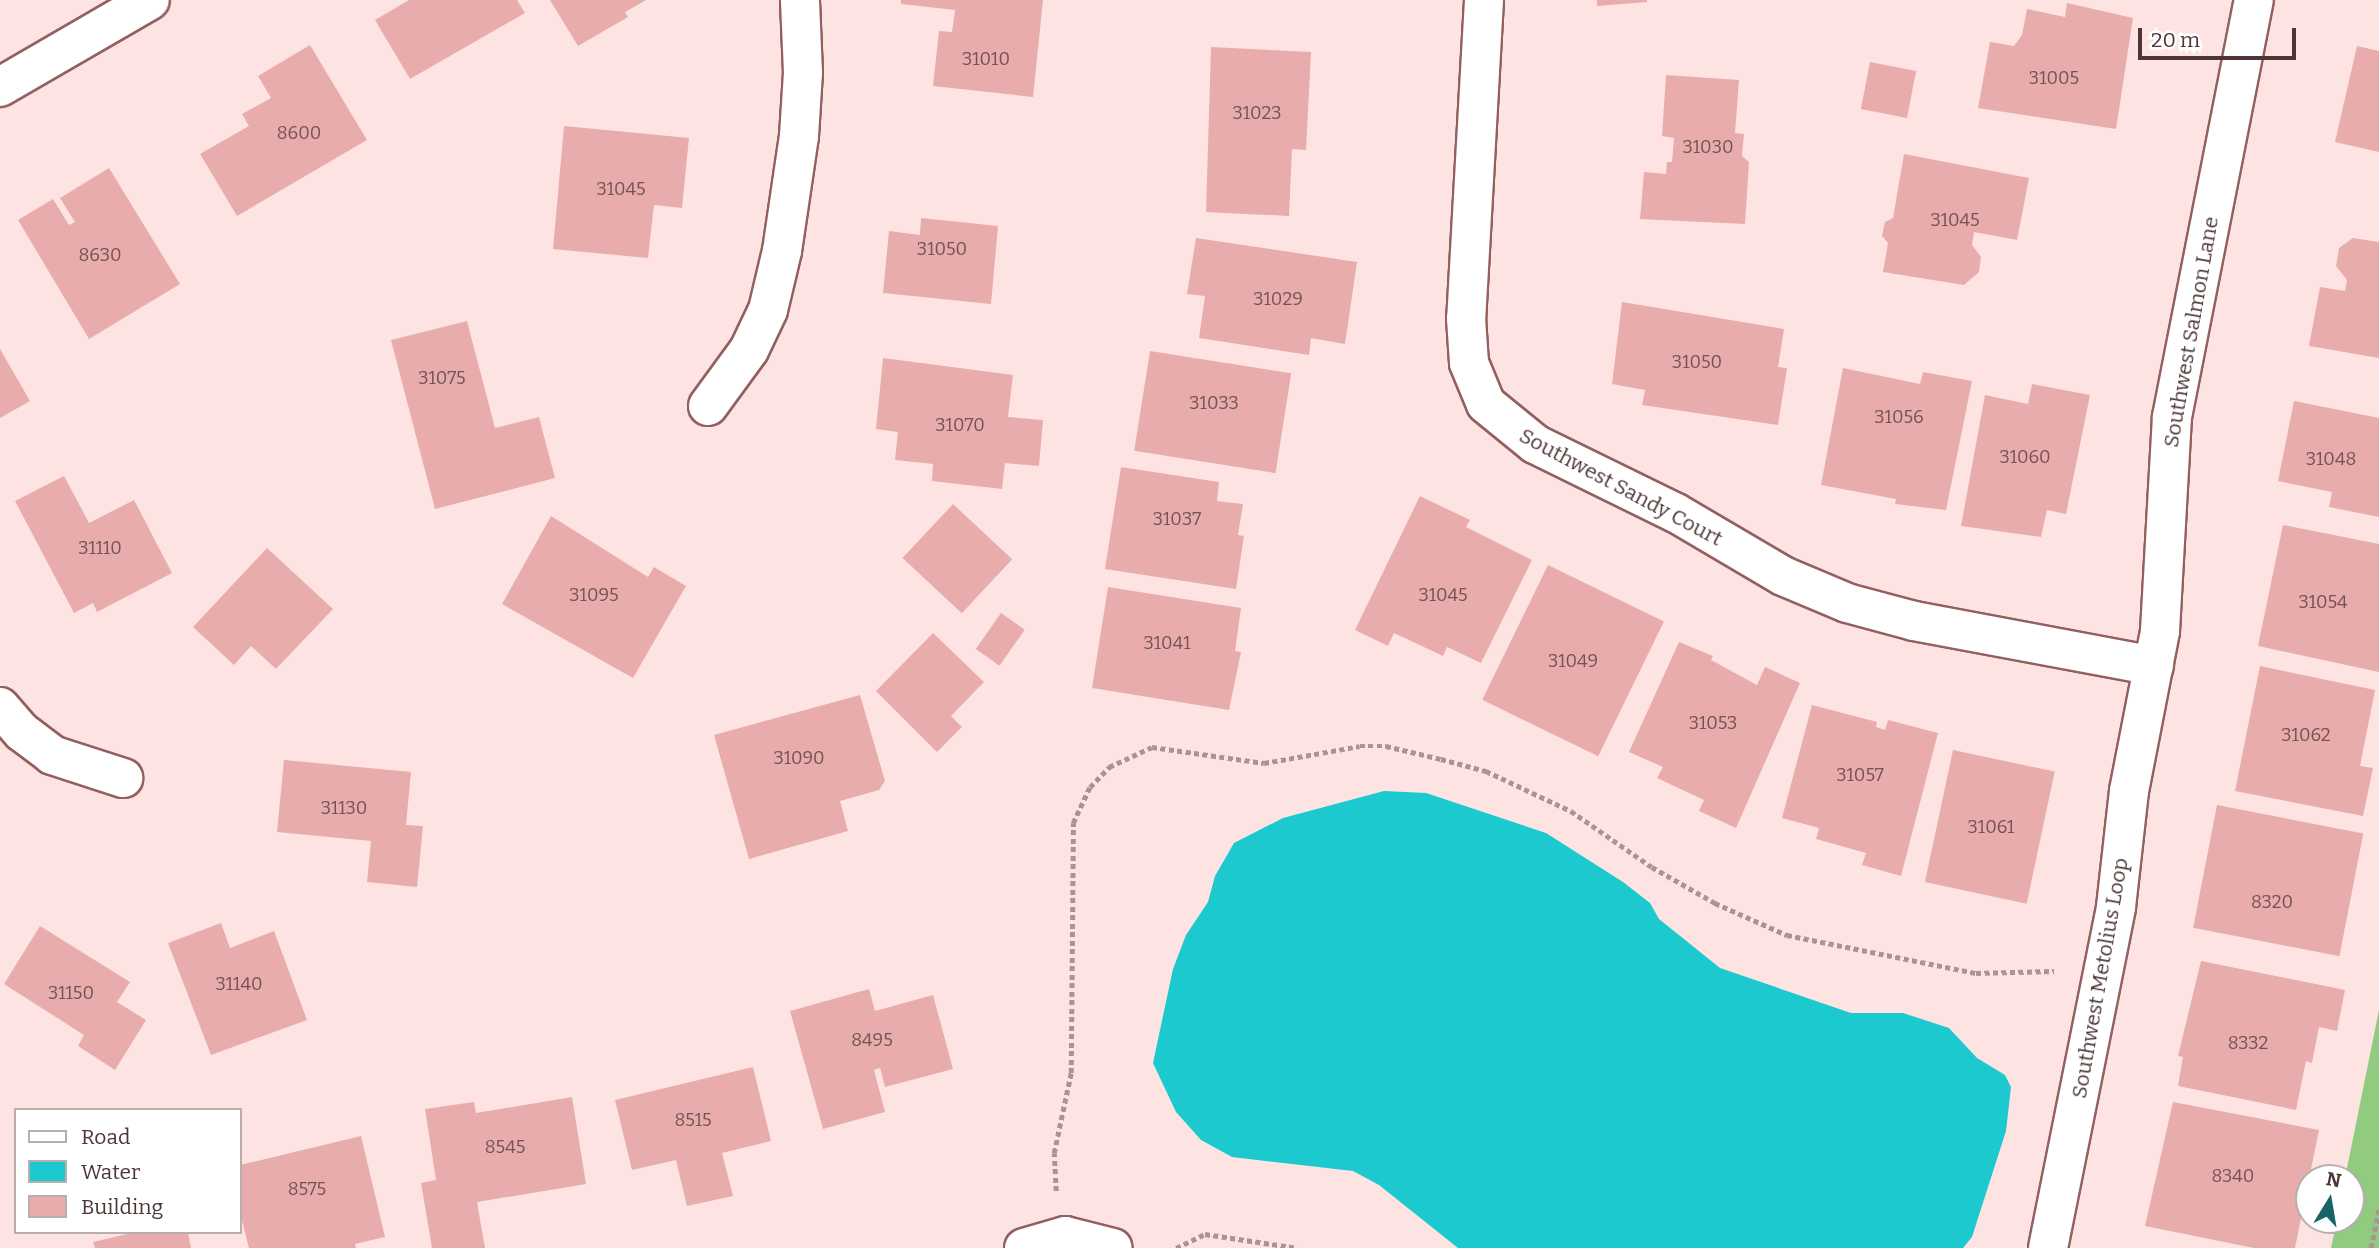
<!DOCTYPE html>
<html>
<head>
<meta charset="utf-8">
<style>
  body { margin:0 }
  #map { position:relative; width:2379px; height:1248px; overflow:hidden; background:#fde4e3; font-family:Bitter,serif }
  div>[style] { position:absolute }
  .green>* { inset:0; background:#90cb7f }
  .water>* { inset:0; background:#1bc9cf }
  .building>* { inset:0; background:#e8acac; transform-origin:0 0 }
  .path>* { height:4.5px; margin-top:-2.25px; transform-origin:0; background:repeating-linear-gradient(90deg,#ab9392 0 5px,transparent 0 8.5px) }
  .roads { filter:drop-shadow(2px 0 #945f5f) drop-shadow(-2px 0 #945f5f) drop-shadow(0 2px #945f5f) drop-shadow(0 -2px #945f5f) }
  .minor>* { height:38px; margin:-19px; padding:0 19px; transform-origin:19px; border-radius:19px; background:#fff }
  span { translate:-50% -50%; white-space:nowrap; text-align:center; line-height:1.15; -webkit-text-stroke:7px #fff; paint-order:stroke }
  .number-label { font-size:18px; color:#745353 }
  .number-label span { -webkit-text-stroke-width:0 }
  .street-label { font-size:21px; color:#4d3535 }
  .legend { position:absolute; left:14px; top:1108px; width:228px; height:126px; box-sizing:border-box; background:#fff; border:2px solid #b8aeae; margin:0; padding:9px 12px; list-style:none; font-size:21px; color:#4d3535 }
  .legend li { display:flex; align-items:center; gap:14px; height:35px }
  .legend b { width:35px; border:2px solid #b8aeae }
  .north { position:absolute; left:2295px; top:1164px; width:70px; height:70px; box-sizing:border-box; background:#fff; border:2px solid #b8aeae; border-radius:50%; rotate:11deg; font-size:19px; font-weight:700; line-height:28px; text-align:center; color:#4d3535 }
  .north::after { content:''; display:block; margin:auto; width:24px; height:32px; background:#176568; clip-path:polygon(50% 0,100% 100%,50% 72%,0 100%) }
  .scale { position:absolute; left:2138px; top:28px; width:158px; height:32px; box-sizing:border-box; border:4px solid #4d3535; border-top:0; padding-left:9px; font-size:21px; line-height:24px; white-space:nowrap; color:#4d3535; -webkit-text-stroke:5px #fff; paint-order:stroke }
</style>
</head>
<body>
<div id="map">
  <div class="green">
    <i style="clip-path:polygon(2379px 1010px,2379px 1248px,2331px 1248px,2337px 1220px,2351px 1220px,2351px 1178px,2345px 1178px)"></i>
  </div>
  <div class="water">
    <i style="clip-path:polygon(1384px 791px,1426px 793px,1546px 833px,1623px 882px,1650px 903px,1659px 919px,1720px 968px,1851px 1013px,1903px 1013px,1949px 1028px,1977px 1058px,2005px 1075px,2011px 1087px,2006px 1131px,1972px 1237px,1963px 1248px,1458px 1248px,1379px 1185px,1353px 1171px,1232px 1157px,1201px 1140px,1176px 1112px,1153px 1063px,1173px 969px,1186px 935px,1208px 902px,1215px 876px,1234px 843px,1283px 818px)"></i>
  </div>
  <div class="building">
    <i style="clip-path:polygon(409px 0,517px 0,525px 13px,410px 79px,375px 20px)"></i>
    <i style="clip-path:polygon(550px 0,646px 0,625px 12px,628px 17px,578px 46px)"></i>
    <i style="clip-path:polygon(901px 0,1043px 0,1033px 97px,933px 86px,939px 31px,952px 32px,955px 10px,901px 4px)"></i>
    <i style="clip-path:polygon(1597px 0,1647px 0,1647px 2px,1597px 6px)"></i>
    <i style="clip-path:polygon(2067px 3px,2133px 18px,2116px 129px,1978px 108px,1990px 42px,2014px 46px,2022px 35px,2027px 9px,2065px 17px)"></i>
    <i style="clip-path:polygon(310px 45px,367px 140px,237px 216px,200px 154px,249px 126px,242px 114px,271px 98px,258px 76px)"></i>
    <i style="clip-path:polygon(2357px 46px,2379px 51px,2379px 152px,2335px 142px)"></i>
    <i style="clip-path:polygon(1211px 47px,1311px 52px,1306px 150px,1292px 149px,1289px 216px,1206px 212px)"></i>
    <i style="left:1870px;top:62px;width:47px;height:48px;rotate:11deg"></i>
    <i style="clip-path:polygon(1666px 75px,1739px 80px,1735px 133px,1744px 134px,1742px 156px,1749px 162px,1745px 224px,1640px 219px,1644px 172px,1666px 174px,1667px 162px,1672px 162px,1674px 138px,1662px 136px)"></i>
    <i style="clip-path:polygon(564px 126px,689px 138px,682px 208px,654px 205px,648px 258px,553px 249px)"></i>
    <i style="clip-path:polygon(1904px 154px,2029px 178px,2017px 240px,1974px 232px,1972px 245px,1981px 257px,1979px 272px,1964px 285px,1883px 272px,1888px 243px,1882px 236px,1885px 222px,1893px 218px)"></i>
    <i style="clip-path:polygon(109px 168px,180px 284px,89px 339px,18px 220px,53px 199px,69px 225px,75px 222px,60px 198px)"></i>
    <i style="clip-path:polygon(921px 218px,998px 226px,991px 304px,883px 293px,889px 231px,920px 235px)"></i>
    <i style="clip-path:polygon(1196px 238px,1357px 262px,1345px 344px,1311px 338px,1309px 355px,1199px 338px,1205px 296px,1187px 294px)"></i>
    <i style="clip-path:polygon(2353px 238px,2379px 242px,2379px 358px,2309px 346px,2320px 287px,2345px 291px,2347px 280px,2336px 266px,2339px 248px)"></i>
    <i style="clip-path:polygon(1622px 302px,1784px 329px,1778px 367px,1787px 368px,1778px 425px,1642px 405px,1645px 390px,1612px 384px)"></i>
    <i style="clip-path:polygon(467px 321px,495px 428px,539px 417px,555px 478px,435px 509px,391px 340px)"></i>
    <i style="clip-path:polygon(0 349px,30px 401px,0 418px)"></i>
    <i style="left:1150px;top:351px;width:143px;height:101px;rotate:9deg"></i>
    <i style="clip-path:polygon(883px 358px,1013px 375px,1008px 417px,1043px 420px,1039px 466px,1005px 463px,1002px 489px,932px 481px,933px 464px,895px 460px,898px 432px,876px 429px)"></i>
    <i style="clip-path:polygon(1843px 368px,1920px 384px,1923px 372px,1972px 381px,1946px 510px,1895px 504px,1896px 499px,1821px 485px)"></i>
    <i style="clip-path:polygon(2032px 384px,2090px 395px,2066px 514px,2047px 510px,2041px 537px,1961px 526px,1985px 395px,2028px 404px)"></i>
    <i style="clip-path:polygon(2294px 401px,2379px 418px,2379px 517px,2329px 507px,2332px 492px,2278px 481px)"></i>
    <i style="clip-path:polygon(1121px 467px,1219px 482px,1217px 501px,1243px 504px,1238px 535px,1244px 536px,1236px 589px,1105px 569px)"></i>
    <i style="clip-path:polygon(64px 476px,89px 523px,134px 500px,172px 573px,97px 612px,93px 603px,74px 613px,15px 501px)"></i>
    <i style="clip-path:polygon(1420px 496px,1470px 520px,1466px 527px,1532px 560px,1481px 663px,1447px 647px,1443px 656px,1394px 633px,1388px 646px,1355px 630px)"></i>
    <i style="left:953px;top:504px;width:81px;height:74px;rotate:43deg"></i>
    <i style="clip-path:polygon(551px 516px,648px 577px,654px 567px,686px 586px,633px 678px,502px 604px)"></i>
    <i style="clip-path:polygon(2283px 525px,2379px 544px,2379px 672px,2258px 646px)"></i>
    <i style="clip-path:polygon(267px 548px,333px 609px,276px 669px,251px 646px,234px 665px,193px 627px)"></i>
    <i style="left:1548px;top:565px;width:129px;height:150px;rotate:26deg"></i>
    <i style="clip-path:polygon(1108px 587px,1241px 608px,1235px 651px,1241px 652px,1229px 710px,1092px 688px)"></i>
    <i style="left:1001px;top:613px;width:29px;height:44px;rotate:35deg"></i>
    <i style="clip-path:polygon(933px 633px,984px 682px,951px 716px,962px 727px,937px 752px,876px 691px)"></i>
    <i style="clip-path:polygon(1679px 642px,1713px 656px,1711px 660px,1757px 685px,1765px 667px,1800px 683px,1736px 828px,1699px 811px,1704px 800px,1657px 778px,1663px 767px,1629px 752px)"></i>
    <i style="clip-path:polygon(2260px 666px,2375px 690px,2360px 766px,2373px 768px,2363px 816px,2235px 791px)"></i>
    <i style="clip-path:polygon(860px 695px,885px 781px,879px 790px,840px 801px,848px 831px,749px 859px,714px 735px)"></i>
    <i style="clip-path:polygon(1812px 705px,1877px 722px,1876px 727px,1885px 730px,1888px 720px,1938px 733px,1901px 876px,1862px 865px,1866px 853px,1816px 839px,1819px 828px,1782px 818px)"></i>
    <i style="left:1953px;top:750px;width:104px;height:135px;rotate:12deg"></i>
    <i style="clip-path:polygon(284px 760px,411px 772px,406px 825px,423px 826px,417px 887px,367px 882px,371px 841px,277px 832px)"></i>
    <i style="left:2217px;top:805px;width:149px;height:125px;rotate:11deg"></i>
    <i style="clip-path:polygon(221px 923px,230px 948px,274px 931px,307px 1020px,211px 1055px,168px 943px)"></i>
    <i style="clip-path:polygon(40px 926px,130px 982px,117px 1002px,146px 1020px,115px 1070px,78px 1046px,84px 1035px,4px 984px)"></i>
    <i style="clip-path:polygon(2201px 961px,2345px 990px,2337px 1031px,2319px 1027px,2312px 1063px,2306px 1061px,2296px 1110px,2178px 1086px,2183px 1057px,2178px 1056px)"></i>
    <i style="clip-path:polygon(869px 989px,875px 1011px,933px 995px,953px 1069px,885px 1087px,880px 1068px,874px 1070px,885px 1112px,823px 1129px,790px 1011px)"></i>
    <i style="clip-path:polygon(753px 1067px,771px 1141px,722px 1153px,733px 1196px,687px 1206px,676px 1160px,632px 1170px,615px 1100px)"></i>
    <i style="clip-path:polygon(572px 1097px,586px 1184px,477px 1202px,485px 1248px,432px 1248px,421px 1183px,436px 1180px,425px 1109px,474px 1102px,476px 1113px)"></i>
    <i style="clip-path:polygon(2173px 1102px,2319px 1130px,2295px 1248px,2254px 1248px,2145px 1226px)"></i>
    <i style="clip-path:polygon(361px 1136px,385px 1237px,355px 1244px,356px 1248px,249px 1248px,240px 1213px,240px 1165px)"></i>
    <i style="clip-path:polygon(188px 1232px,191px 1248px,95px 1248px,93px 1242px,136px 1232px)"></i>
  </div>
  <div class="path">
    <i style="left:1056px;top:1191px;width:38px;rotate:-93deg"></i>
    <i style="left:1054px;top:1153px;width:82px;rotate:-78deg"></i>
    <i style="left:1071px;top:1073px;width:250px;rotate:-89.5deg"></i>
    <i style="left:1073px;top:823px;width:40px;rotate:-65deg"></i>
    <i style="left:1090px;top:787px;width:28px;rotate:-46deg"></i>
    <i style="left:1109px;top:767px;width:47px;rotate:-24.9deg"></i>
    <i style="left:1152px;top:747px;width:113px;rotate:8.1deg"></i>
    <i style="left:1264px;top:763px;width:97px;rotate:-10deg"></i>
    <i style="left:1360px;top:746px;width:26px"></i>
    <i style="left:1386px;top:746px;width:57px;rotate:13.3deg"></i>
    <i style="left:1441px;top:759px;width:47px;rotate:14.9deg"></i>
    <i style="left:1486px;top:771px;width:94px;rotate:25.2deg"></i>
    <i style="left:1571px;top:811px;width:98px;rotate:34.7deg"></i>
    <i style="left:1652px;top:867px;width:73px;rotate:29.7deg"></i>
    <i style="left:1715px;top:903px;width:79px;rotate:24deg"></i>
    <i style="left:1787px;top:935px;width:193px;rotate:11.4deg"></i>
    <i style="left:1976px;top:973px;width:78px;rotate:-1.5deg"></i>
    <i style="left:1176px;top:1248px;width:32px;rotate:-26deg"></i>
    <i style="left:1205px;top:1234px;width:94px;rotate:8.6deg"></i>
    <i style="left:2371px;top:1248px;width:41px;rotate:-78.7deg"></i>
  </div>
  <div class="roads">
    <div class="minor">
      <i style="left:1484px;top:0;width:319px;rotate:93.2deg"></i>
      <i style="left:1466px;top:318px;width:45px;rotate:86.2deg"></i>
      <i style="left:1469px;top:363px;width:44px;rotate:67.5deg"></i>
      <i style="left:1486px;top:404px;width:63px;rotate:39.2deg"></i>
      <i style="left:1535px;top:444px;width:157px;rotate:26.1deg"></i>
      <i style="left:1676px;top:513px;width:124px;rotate:30.5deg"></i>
      <i style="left:1783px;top:576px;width:69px;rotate:22.9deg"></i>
      <i style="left:1847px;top:603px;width:69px;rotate:15deg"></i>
      <i style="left:1914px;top:621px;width:244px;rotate:10.6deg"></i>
      <i style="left:0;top:87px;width:173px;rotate:-30.1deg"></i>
      <i style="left:708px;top:406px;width:69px;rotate:-53.8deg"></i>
      <i style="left:749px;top:350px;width:44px;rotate:-64.6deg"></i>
      <i style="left:768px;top:310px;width:61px;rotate:-76.7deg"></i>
      <i style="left:782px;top:251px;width:116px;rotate:-81.6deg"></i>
      <i style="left:799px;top:136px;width:63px;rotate:-86.4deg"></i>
      <i style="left:803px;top:73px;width:73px;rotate:-92.4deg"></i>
      <i style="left:0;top:707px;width:33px;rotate:49deg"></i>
      <i style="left:22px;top:732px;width:38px;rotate:37deg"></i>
      <i style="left:52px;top:755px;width:75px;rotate:17.9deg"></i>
      <i style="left:1024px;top:1248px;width:43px;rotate:-16.3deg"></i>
      <i style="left:1065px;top:1236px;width:49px;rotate:14deg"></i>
      <i style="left:2048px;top:1248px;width:348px;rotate:-78.7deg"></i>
      <i style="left:2116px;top:907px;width:117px;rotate:-83.6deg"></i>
      <i style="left:2129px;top:791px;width:163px;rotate:-79deg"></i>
      <i style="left:2160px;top:631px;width:214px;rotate:-86.8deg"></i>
      <i style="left:2172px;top:417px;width:425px;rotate:-78.9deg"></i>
    </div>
  </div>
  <div class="number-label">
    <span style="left:986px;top:59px">31010</span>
    <span style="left:2054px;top:78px">31005</span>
    <span style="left:1257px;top:113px">31023</span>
    <span style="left:299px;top:133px">8600</span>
    <span style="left:1708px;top:147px">31030</span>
    <span style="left:621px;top:189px">31045</span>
    <span style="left:1955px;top:220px">31045</span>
    <span style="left:942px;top:249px">31050</span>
    <span style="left:100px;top:255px">8630</span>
    <span style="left:1278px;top:299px">31029</span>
    <span style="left:1697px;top:362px">31050</span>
    <span style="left:442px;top:378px">31075</span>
    <span style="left:1214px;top:403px">31033</span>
    <span style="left:1899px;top:417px">31056</span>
    <span style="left:960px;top:425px">31070</span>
    <span style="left:2025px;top:457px">31060</span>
    <span style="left:2331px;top:459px">31048</span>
    <span style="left:1177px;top:519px">31037</span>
    <span style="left:100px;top:548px">31110</span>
    <span style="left:594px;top:595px">31095</span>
    <span style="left:1443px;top:595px">31045</span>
    <span style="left:2323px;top:602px">31054</span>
    <span style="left:1167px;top:643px">31041</span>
    <span style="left:1573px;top:661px">31049</span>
    <span style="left:1713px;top:723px">31053</span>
    <span style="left:2306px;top:735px">31062</span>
    <span style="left:799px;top:758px">31090</span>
    <span style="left:1860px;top:775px">31057</span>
    <span style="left:344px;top:808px">31130</span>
    <span style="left:1991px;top:827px">31061</span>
    <span style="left:2272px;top:902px">8320</span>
    <span style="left:239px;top:984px">31140</span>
    <span style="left:71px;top:993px">31150</span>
    <span style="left:872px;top:1040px">8495</span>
    <span style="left:2248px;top:1043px">8332</span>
    <span style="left:693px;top:1120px">8515</span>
    <span style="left:505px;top:1147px">8545</span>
    <span style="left:2233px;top:1176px">8340</span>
    <span style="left:307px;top:1189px">8575</span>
  </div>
  <div class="street-label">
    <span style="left:2191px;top:332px;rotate:-80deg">Southwest Salmon Lane</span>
    <span style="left:1621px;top:487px;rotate:28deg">Southwest Sandy Court</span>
    <span style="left:2100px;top:978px;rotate:-80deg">Southwest Metolius Loop</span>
  </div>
  <ul class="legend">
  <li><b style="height:9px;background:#fff"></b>Road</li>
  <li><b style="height:19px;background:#1bc9cf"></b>Water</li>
  <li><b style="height:19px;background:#e8acac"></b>Building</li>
  </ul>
  <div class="north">N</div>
  <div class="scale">20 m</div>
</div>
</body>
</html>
